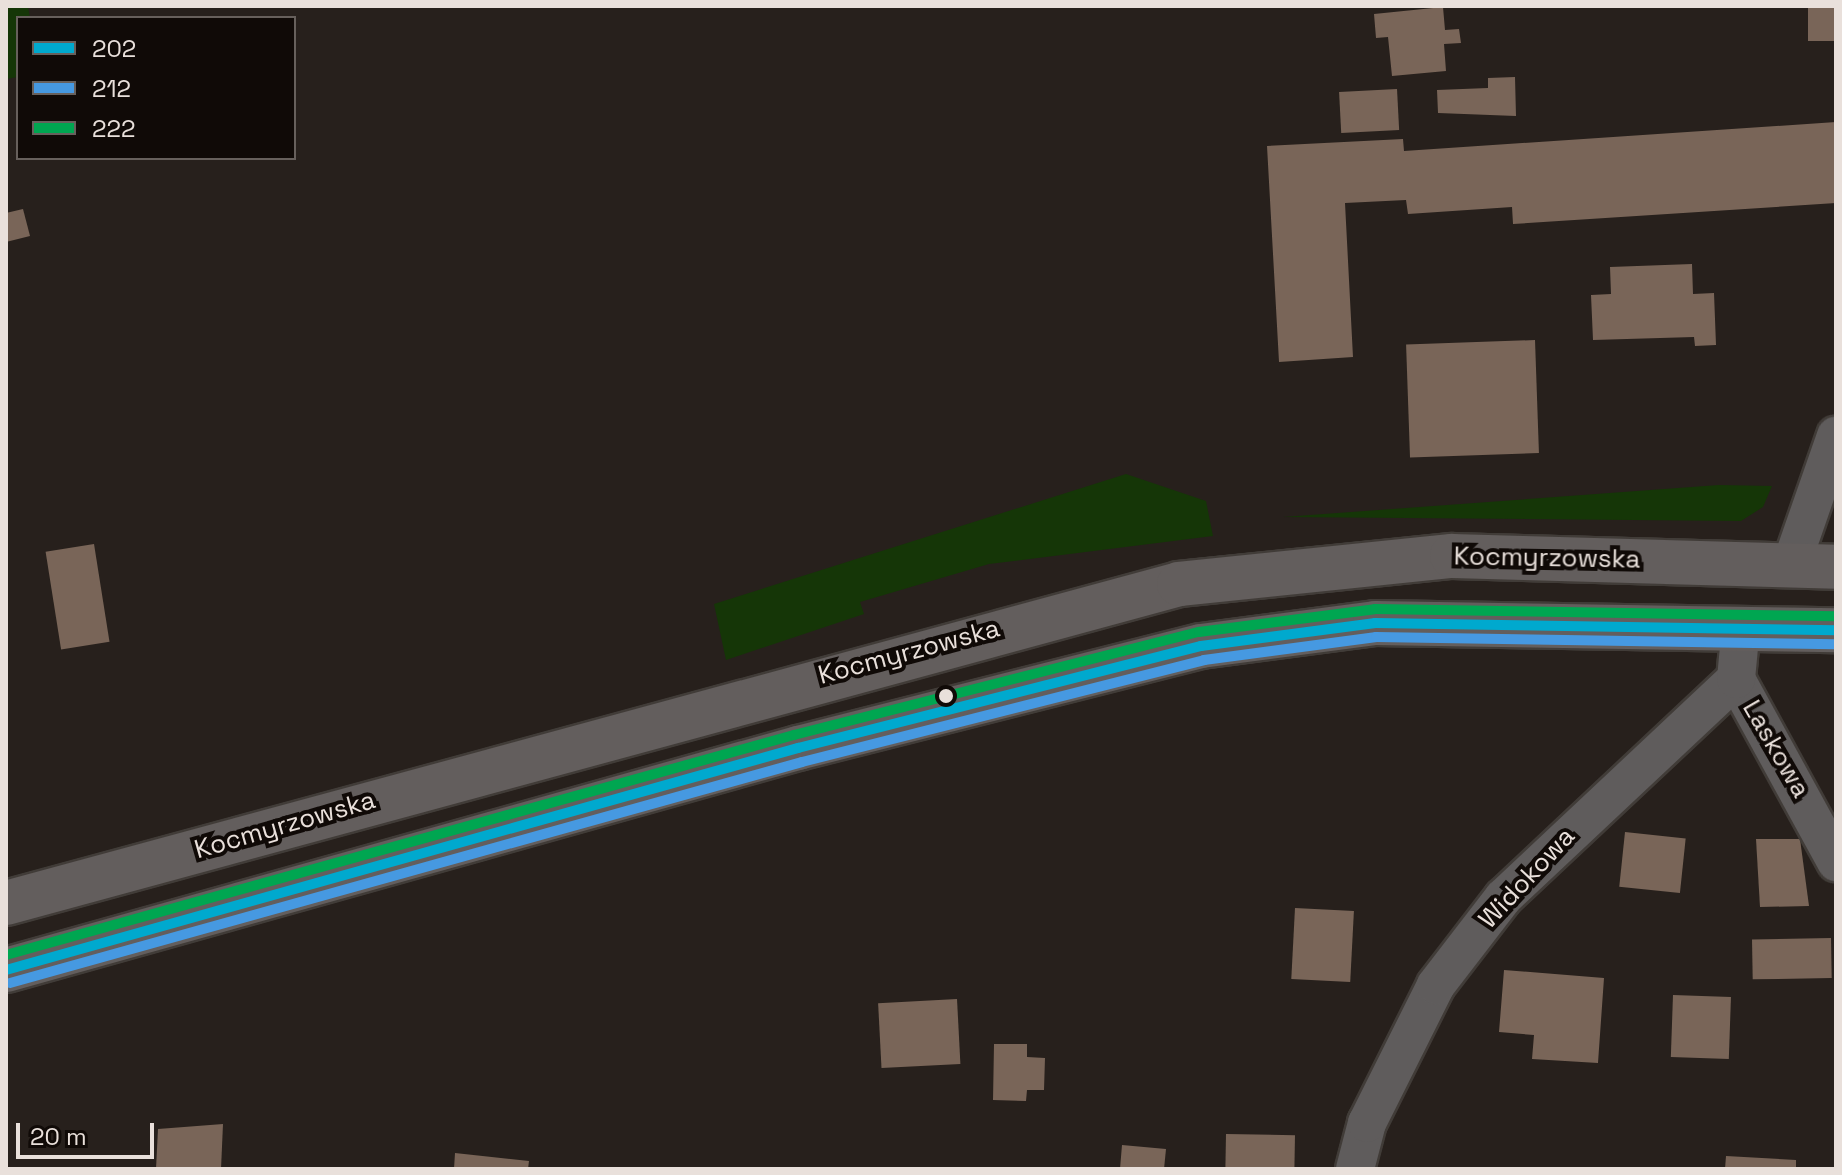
<!DOCTYPE html>
<html>
<head>
<meta charset="utf-8">
<style>
  body { margin:0 }
  #map { position:relative; width:1842px; height:1175px; overflow:hidden; background:#27201c; font-family:"Space Grotesk",sans-serif }
  div>[style] { position:absolute }
  .green>* { inset:0; background:#153607 }
  .building>* { inset:0; background:#796558; transform-origin:0 0 }
  .roads { filter:drop-shadow(2px 0 #413c38) drop-shadow(-2px 0 #413c38) drop-shadow(0 2px #413c38) drop-shadow(0 -2px #413c38) }
  .minor>* { height:38px; margin:-19px; padding:0 19px; transform-origin:19px; border-radius:19px; background:#5f5c5c }
  .secondary>* { height:44px; margin:-22px; padding:0 22px; transform-origin:22px; border-radius:22px; background:#635e5d }
  .bus-1>* { height:10px; margin:-5px; padding:0 5px; transform-origin:5px; border-radius:5px; background:#00a9ce }
  .bus-2>* { height:10px; margin:-5px; padding:0 5px; transform-origin:5px; border-radius:5px; background:#4699e1 }
  .bus-3>* { height:10px; margin:-5px; padding:0 5px; transform-origin:5px; border-radius:5px; background:#00a651 }
  .dots>* { width:22px; height:22px; translate:-50% -50%; box-sizing:border-box; border:4px solid #100a07; border-radius:50% }
  span { translate:-50% -50%; white-space:nowrap; text-align:center; line-height:1.15; -webkit-text-stroke:8px #100a07; paint-order:stroke }
  .street-label { font-size:26px; color:#e9e0db }
  .frame { position:absolute; inset:0; border:8px solid #e9e0db; pointer-events:none }
  .legend { position:absolute; left:16px; top:16px; width:280px; height:144px; box-sizing:border-box; background:#100a07; border:2px solid #67605c; margin:0; padding:10px 14px; list-style:none; font-size:24px; color:#e9e0db }
  .legend li { display:flex; align-items:center; gap:16px; height:40px }
  .legend b { width:40px; border:2px solid #67605c }
  .scale { position:absolute; left:16px; top:1123px; width:138px; height:36px; box-sizing:border-box; border:4px solid #e9e0db; border-top:0; padding-left:10px; font-size:24px; line-height:28px; white-space:nowrap; color:#e9e0db; -webkit-text-stroke:6px #100a07; paint-order:stroke }
</style>
</head>
<body>
<div id="map">
  <div class="green">
    <i style="clip-path:polygon(6px 6px,28px 6px,30px 18px,18px 18px,18px 77px,6px 79px)"></i>
    <i style="clip-path:polygon(1126px 474px,1206px 501px,1213px 536px,989px 564px,860px 602px,864px 614px,726px 660px,714px 604px)"></i>
    <i style="clip-path:polygon(1719px 485px,1772px 486px,1763px 507px,1741px 521px,1283px 517px)"></i>
  </div>
  <div class="building">
    <i style="left:1808px;top:6px;width:28px;height:35px"></i>
    <i style="clip-path:polygon(1443px 7px,1445px 30px,1459px 29px,1461px 43px,1444px 44px,1446px 71px,1392px 76px,1388px 37px,1376px 38px,1374px 14px)"></i>
    <i style="clip-path:polygon(1515px 77px,1516px 116px,1438px 113px,1437px 90px,1488px 88px,1488px 78px)"></i>
    <i style="left:1397px;top:89px;width:41px;height:58px;rotate:87deg"></i>
    <i style="clip-path:polygon(1836px 122px,1836px 203px,1513px 224px,1512px 207px,1408px 214px,1406px 200px,1345px 203px,1353px 357px,1279px 362px,1267px 146px,1403px 139px,1404px 151px)"></i>
    <i style="clip-path:polygon(23px 209px,30px 236px,6px 242px,6px 213px)"></i>
    <i style="clip-path:polygon(1692px 264px,1693px 294px,1714px 293px,1716px 345px,1695px 346px,1694px 337px,1593px 340px,1591px 295px,1611px 294px,1610px 267px)"></i>
    <i style="left:1535px;top:340px;width:113px;height:129px;rotate:88deg"></i>
    <i style="left:94px;top:544px;width:99px;height:49px;rotate:81deg"></i>
    <i style="left:1625px;top:832px;width:61px;height:55px;rotate:6deg"></i>
    <i style="clip-path:polygon(1756px 839px,1800px 839px,1809px 906px,1760px 907px)"></i>
    <i style="left:1295px;top:908px;width:59px;height:71px;rotate:3deg"></i>
    <i style="left:1831px;top:938px;width:40px;height:79px;rotate:89deg"></i>
    <i style="clip-path:polygon(1504px 970px,1604px 978px,1598px 1063px,1532px 1059px,1534px 1035px,1499px 1032px)"></i>
    <i style="left:1673px;top:995px;width:58px;height:62px;rotate:2deg"></i>
    <i style="left:957px;top:999px;width:65px;height:79px;rotate:87deg"></i>
    <i style="clip-path:polygon(994px 1044px,1027px 1044px,1027px 1057px,1045px 1058px,1044px 1090px,1027px 1090px,1026px 1101px,993px 1100px)"></i>
    <i style="clip-path:polygon(223px 1124px,221px 1169px,156px 1169px,158px 1129px)"></i>
    <i style="left:1226px;top:1134px;width:69px;height:35px;rotate:1deg"></i>
    <i style="clip-path:polygon(1122px 1145px,1166px 1149px,1164px 1169px,1120px 1169px)"></i>
    <i style="clip-path:polygon(455px 1153px,529px 1161px,528px 1169px,454px 1169px)"></i>
    <i style="clip-path:polygon(1726px 1156px,1796px 1160px,1796px 1169px,1725px 1169px)"></i>
  </div>
  <div class="roads">
    <div class="minor">
      <i style="left:1791px;top:565px;width:137px;rotate:-70.8deg"></i>
      <i style="left:1736px;top:679px;width:209px;rotate:61.3deg"></i>
      <i style="left:1355px;top:1169px;width:48px;rotate:-75.4deg"></i>
      <i style="left:1367px;top:1123px;width:154px;rotate:-63.4deg"></i>
      <i style="left:1436px;top:985px;width:110px;rotate:-52.4deg"></i>
      <i style="left:1503px;top:898px;width:320px;rotate:-43.2deg"></i>
      <i style="left:1736px;top:679px;width:53px;rotate:-84.6deg"></i>
    </div>
    <div class="secondary">
      <i style="left:6px;top:903px;width:1216px;rotate:-15.21deg"></i>
      <i style="left:1179px;top:584px;width:274px;rotate:-5.9deg"></i>
      <i style="left:1452px;top:556px;width:384px;rotate:1.6deg"></i>
      <i style="left:6px;top:970px;width:823px;rotate:-15.66deg"></i>
      <i style="left:798px;top:748px;width:416px;rotate:-14.2deg"></i>
      <i style="left:1201px;top:646px;width:176px;rotate:-7.5deg"></i>
      <i style="left:1375px;top:623px;width:461px;rotate:0.9deg"></i>
    </div>
  </div>
  <div class="bus-1">
    <i style="left:6px;top:970px;width:823px;rotate:-15.66deg"></i>
    <i style="left:798px;top:748px;width:416px;rotate:-14.2deg"></i>
    <i style="left:1201px;top:646px;width:176px;rotate:-7.5deg"></i>
    <i style="left:1375px;top:623px;width:461px;rotate:0.9deg"></i>
  </div>
  <div class="bus-2">
    <i style="left:10px;top:983px;width:822px;rotate:-15.59deg"></i>
    <i style="left:802px;top:762px;width:415px;rotate:-14.2deg"></i>
    <i style="left:1204px;top:660px;width:174px;rotate:-7.6deg"></i>
    <i style="left:1376px;top:637px;width:460px;rotate:0.9deg"></i>
  </div>
  <div class="bus-3">
    <i style="left:6px;top:955px;width:818px;rotate:-15.6deg"></i>
    <i style="left:794px;top:735px;width:418px;rotate:-14.3deg"></i>
    <i style="left:1199px;top:632px;width:177px;rotate:-7.4deg"></i>
    <i style="left:1375px;top:609px;width:461px;rotate:0.9deg"></i>
  </div>
  <div class="dots">
    <i style="left:946px;top:696px;background:#e9e0db"></i>
  </div>
  <div class="street-label">
    <span style="left:1547px;top:558px;rotate:1deg">Kocmyrzowska</span>
    <span style="left:909px;top:652px;rotate:-15deg">Kocmyrzowska</span>
    <span style="left:1776px;top:749px;rotate:60deg">Laskowa</span>
    <span style="left:285px;top:825px;rotate:-16deg">Kocmyrzowska</span>
    <span style="left:1527px;top:878px;rotate:-47deg">Widokowa</span>
  </div>
  <div class="frame"></div>
  <ul class="legend">
  <li><b style="height:10px;background:#00a9ce"></b>202</li>
  <li><b style="height:10px;background:#4699e1"></b>212</li>
  <li><b style="height:10px;background:#00a651"></b>222</li>
  </ul>
  <div class="scale">20 m</div>
</div>
</body>
</html>
